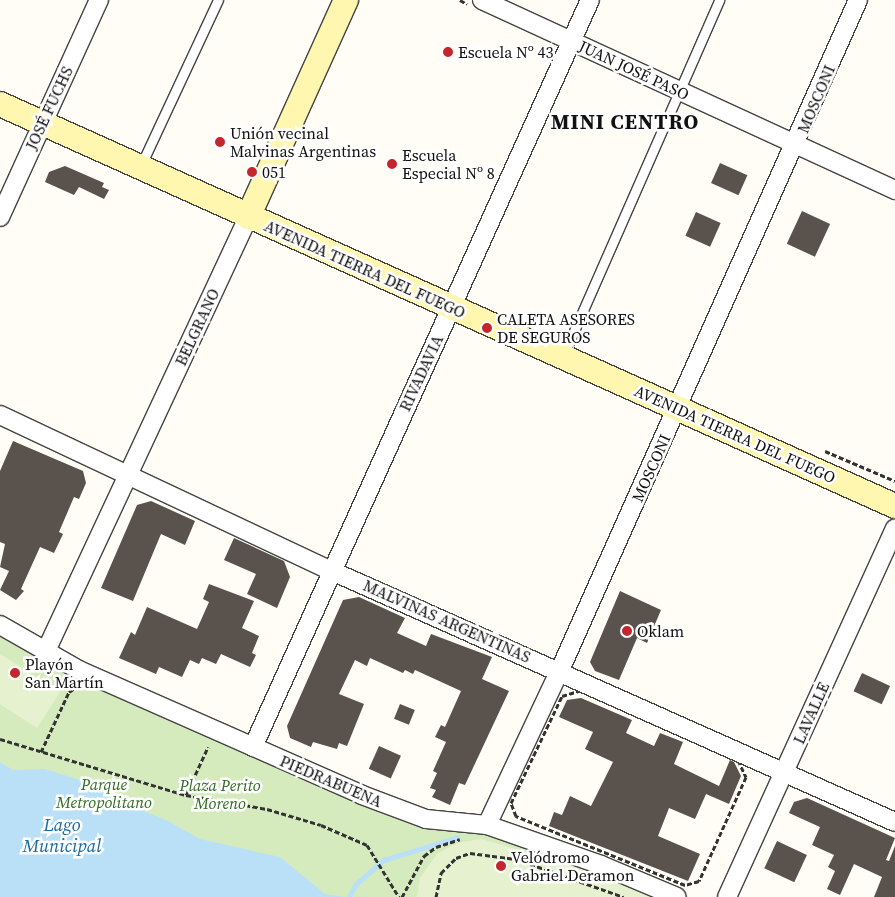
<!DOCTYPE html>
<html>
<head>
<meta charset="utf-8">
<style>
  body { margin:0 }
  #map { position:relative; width:895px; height:897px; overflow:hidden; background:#fffdf5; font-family:"Source Serif 4",serif }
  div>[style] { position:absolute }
  .green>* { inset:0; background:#d5ebbd }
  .pitch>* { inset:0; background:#e6f2cf }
  .water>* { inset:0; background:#b9e0f7 }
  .stream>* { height:5px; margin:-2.5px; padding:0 2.5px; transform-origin:2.5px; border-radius:2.5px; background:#b9e0f7 }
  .building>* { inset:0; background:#5a524d; transform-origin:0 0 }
  .path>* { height:3px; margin-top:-1.5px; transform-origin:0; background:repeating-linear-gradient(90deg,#333 0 5px,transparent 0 7.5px) }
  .roads { filter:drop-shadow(1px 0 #444) drop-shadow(-1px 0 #444) drop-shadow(0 1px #444) drop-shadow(0 -1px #444) }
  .lane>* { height:9px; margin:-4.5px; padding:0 4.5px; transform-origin:4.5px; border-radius:4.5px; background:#fff }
  .street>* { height:18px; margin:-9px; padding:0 9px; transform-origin:9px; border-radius:9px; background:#fff }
  .secondary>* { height:24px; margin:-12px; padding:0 12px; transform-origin:12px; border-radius:12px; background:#fff6b0 }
  .dots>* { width:14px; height:14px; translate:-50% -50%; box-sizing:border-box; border:2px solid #fff; border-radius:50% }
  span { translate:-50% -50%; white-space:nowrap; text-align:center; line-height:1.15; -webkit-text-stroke:5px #fff; paint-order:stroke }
  .poi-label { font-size:16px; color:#111 }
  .left { translate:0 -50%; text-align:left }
  .street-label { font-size:16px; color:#111 }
  .park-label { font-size:16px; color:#2f6b1f; font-style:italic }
  .water-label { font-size:18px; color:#1768a6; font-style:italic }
  .district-label { font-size:21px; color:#111; font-weight:700; letter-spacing:1px }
</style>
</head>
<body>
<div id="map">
  <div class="green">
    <i style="clip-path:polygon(0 625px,362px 795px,487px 825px,677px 897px,0 897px)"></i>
  </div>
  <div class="pitch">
    <i style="clip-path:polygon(0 654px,60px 692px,37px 728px,0 704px)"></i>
    <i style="clip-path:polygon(481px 839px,568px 864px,655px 897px,417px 897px,420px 878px,437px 854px,457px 843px)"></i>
  </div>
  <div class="water">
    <i style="clip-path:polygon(0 762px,13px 770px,45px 769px,99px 786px,131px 806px,168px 821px,200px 839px,280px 857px,325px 894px,346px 897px,0 897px)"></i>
  </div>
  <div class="stream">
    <i style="left:349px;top:897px;width:15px;rotate:-62deg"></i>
    <i style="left:356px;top:884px;width:37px;rotate:-41deg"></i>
    <i style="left:384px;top:860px;width:77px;rotate:-17.3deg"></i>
  </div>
  <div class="building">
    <i style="left:720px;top:163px;width:30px;height:22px;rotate:24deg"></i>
    <i style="clip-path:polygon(65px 166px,104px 183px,102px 187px,109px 190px,104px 199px,79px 187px,74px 195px,45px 182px,49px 172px)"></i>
    <i style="left:802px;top:211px;width:31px;height:36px;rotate:25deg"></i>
    <i style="left:696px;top:212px;width:27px;height:26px;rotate:24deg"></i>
    <i style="clip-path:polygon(13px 441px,83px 471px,86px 483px,79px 499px,74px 497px,59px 532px,63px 534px,54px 553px,40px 547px,21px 589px,24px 591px,16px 600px,0 590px,9px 571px,0 567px,5px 544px,0 542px,0 471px)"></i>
    <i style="clip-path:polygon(151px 501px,195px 521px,185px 545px,161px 534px,133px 601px,101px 588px,137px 505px)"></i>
    <i style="clip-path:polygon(234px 538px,284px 561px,290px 577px,277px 608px,247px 594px,256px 574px,224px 560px)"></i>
    <i style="clip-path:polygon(209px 584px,254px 601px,242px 628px,259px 636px,252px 653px,256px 655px,250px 667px,221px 654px,216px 664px,202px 658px,199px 664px,190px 660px,182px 677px,159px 667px,156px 674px,119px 658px,131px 632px,135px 635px,147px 607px,197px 629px,209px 602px,203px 599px)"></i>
    <i style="clip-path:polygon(620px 591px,661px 610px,647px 643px,637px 638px,619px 680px,595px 671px,590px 662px)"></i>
    <i style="clip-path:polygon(359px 597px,405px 618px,397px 633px,426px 646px,431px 634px,492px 657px,482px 679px,509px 691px,465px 785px,459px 783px,450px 805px,432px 797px,436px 790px,430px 788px,437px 773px,433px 771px,446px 742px,435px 737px,441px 725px,445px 727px,461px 691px,415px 670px,413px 674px,405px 670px,403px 673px,370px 658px,367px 666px,355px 660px,339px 694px,364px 704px,347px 746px,339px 743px,337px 749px,313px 742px,311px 747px,290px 738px,287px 726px,343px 600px)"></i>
    <i style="left:862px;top:673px;width:31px;height:20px;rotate:25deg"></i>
    <i style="clip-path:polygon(581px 698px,632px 720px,626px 733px,654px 746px,660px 733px,683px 742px,674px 764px,719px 786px,730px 760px,734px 762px,741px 776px,729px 804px,706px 794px,695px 819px,669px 808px,658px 836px,700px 854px,688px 881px,549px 826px,554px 812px,562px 815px,570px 796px,591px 806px,613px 762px,585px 749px,593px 732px,559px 717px,567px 700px)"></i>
    <i style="left:400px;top:704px;width:16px;height:16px;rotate:22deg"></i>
    <i style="left:379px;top:746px;width:24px;height:25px;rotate:24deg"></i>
    <i style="clip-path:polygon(807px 798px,895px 838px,886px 860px,889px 861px,895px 846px,895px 897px,874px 897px,882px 877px,854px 864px,840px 895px,827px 889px,835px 871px,828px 867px,834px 855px,812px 845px,820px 827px,789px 813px,794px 802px)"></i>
    <i style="left:777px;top:841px;width:33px;height:30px;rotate:25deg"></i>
  </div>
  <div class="path">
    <i style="left:460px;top:0;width:8px;rotate:30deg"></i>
    <i style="left:825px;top:451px;width:76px;rotate:23.2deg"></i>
    <i style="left:585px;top:689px;width:169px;rotate:24.9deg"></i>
    <i style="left:738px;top:760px;width:19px;rotate:65deg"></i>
    <i style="left:746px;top:777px;width:114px;rotate:114.3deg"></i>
    <i style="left:699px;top:881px;width:15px;rotate:164deg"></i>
    <i style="left:685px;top:885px;width:183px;rotate:-157.8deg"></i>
    <i style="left:516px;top:816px;width:14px;rotate:-111deg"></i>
    <i style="left:511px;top:803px;width:119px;rotate:-64.5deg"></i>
    <i style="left:562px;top:696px;width:24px;rotate:-17deg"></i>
    <i style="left:0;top:739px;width:194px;rotate:16.8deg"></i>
    <i style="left:186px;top:795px;width:82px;rotate:9.8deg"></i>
    <i style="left:267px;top:809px;width:56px;rotate:16.5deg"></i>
    <i style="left:321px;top:825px;width:50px;rotate:23.5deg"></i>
    <i style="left:367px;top:845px;width:61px;rotate:58.4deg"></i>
    <i style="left:41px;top:752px;width:66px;rotate:-65deg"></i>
    <i style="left:69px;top:692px;width:11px;rotate:-34deg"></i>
    <i style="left:186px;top:795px;width:53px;rotate:-65.4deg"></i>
    <i style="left:402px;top:897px;width:47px;rotate:-61.8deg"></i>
    <i style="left:424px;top:856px;width:15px;rotate:-37deg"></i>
    <i style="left:436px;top:847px;width:25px;rotate:-18deg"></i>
    <i style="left:436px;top:897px;width:25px;rotate:-78deg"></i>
    <i style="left:441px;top:873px;width:21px;rotate:-45deg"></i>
    <i style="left:456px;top:858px;width:15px;rotate:-20deg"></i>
    <i style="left:470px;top:853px;width:46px;rotate:7.4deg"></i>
    <i style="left:516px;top:859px;width:114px;rotate:19.4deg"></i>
  </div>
  <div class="roads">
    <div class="lane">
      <i style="left:141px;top:165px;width:182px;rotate:-65deg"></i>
      <i style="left:563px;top:356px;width:389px;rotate:-66.3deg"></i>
    </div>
    <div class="street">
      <i style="left:482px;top:0;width:455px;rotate:24.7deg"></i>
      <i style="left:0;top:217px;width:239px;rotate:-65.5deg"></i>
      <i style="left:0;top:415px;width:367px;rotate:25.2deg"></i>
      <i style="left:332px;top:571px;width:616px;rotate:24.03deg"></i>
      <i style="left:0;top:625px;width:91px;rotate:29.7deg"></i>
      <i style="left:79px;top:670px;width:309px;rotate:23.8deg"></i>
      <i style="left:362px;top:795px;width:68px;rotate:20.6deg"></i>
      <i style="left:426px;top:819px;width:61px;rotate:5.6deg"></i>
      <i style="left:487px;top:825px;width:121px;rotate:19.3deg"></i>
      <i style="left:601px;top:865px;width:82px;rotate:22.8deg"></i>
      <i style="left:45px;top:653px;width:481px;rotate:-65deg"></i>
      <i style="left:253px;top:747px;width:819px;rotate:-65.72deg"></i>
      <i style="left:487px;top:825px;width:171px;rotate:-64.8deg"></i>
      <i style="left:560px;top:670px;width:733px;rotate:-66.02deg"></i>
      <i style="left:727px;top:897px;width:405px;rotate:-65.5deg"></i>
    </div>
    <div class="secondary">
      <i style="left:0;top:104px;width:981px;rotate:24.19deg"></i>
      <i style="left:248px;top:217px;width:238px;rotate:-65.7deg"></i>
    </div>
  </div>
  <div class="dots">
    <i style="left:448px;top:52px;background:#c4262e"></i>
    <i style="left:220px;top:142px;background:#c4262e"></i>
    <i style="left:392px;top:164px;background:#c4262e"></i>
    <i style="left:252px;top:172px;background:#c4262e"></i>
    <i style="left:487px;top:328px;background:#c4262e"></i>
    <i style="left:627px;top:631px;background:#c4262e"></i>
    <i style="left:15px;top:673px;background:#c4262e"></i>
    <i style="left:501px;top:866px;background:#c4262e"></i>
  </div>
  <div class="poi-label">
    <span class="left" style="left:458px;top:52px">Escuela Nº 43</span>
    <span class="left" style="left:230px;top:142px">Unión vecinal<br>Malvinas Argentinas</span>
    <span class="left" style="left:402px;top:164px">Escuela<br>Especial Nº 8</span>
    <span class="left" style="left:262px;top:172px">051</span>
    <span class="left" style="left:497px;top:328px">CALETA ASESORES<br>DE SEGUROS</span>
    <span class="left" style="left:637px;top:631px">Oklam</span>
    <span class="left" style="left:25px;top:673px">Playón<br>San Martín</span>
    <span class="left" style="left:511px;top:866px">Velódromo<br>Gabriel Deramon</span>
  </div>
  <div class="street-label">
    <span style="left:634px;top:70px;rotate:25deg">JUAN JOSÉ PASO</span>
    <span style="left:816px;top:99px;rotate:-67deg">MOSCONI</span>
    <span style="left:49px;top:108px;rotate:-65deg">JOSÉ FUCHS</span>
    <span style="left:365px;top:269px;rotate:24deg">AVENIDA TIERRA DEL FUEGO</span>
    <span style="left:197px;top:327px;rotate:-65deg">BELGRANO</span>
    <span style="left:421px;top:373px;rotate:-65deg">RIVADAVIA</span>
    <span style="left:735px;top:434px;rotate:24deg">AVENIDA TIERRA DEL FUEGO</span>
    <span style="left:651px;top:468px;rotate:-66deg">MOSCONI</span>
    <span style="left:447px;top:621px;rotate:24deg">MALVINAS ARGENTINAS</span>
    <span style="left:811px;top:713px;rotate:-66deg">LAVALLE</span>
    <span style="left:331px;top:781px;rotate:23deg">PIEDRABUENA</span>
  </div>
  <div class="park-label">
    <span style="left:104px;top:793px">Parque<br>Metropolitano</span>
    <span style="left:220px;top:794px">Plaza Perito<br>Moreno</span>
  </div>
  <div class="water-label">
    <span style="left:62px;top:836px">Lago<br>Municipal</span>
  </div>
  <div class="district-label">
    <span style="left:625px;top:122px">MINI CENTRO</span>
  </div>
</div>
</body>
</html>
